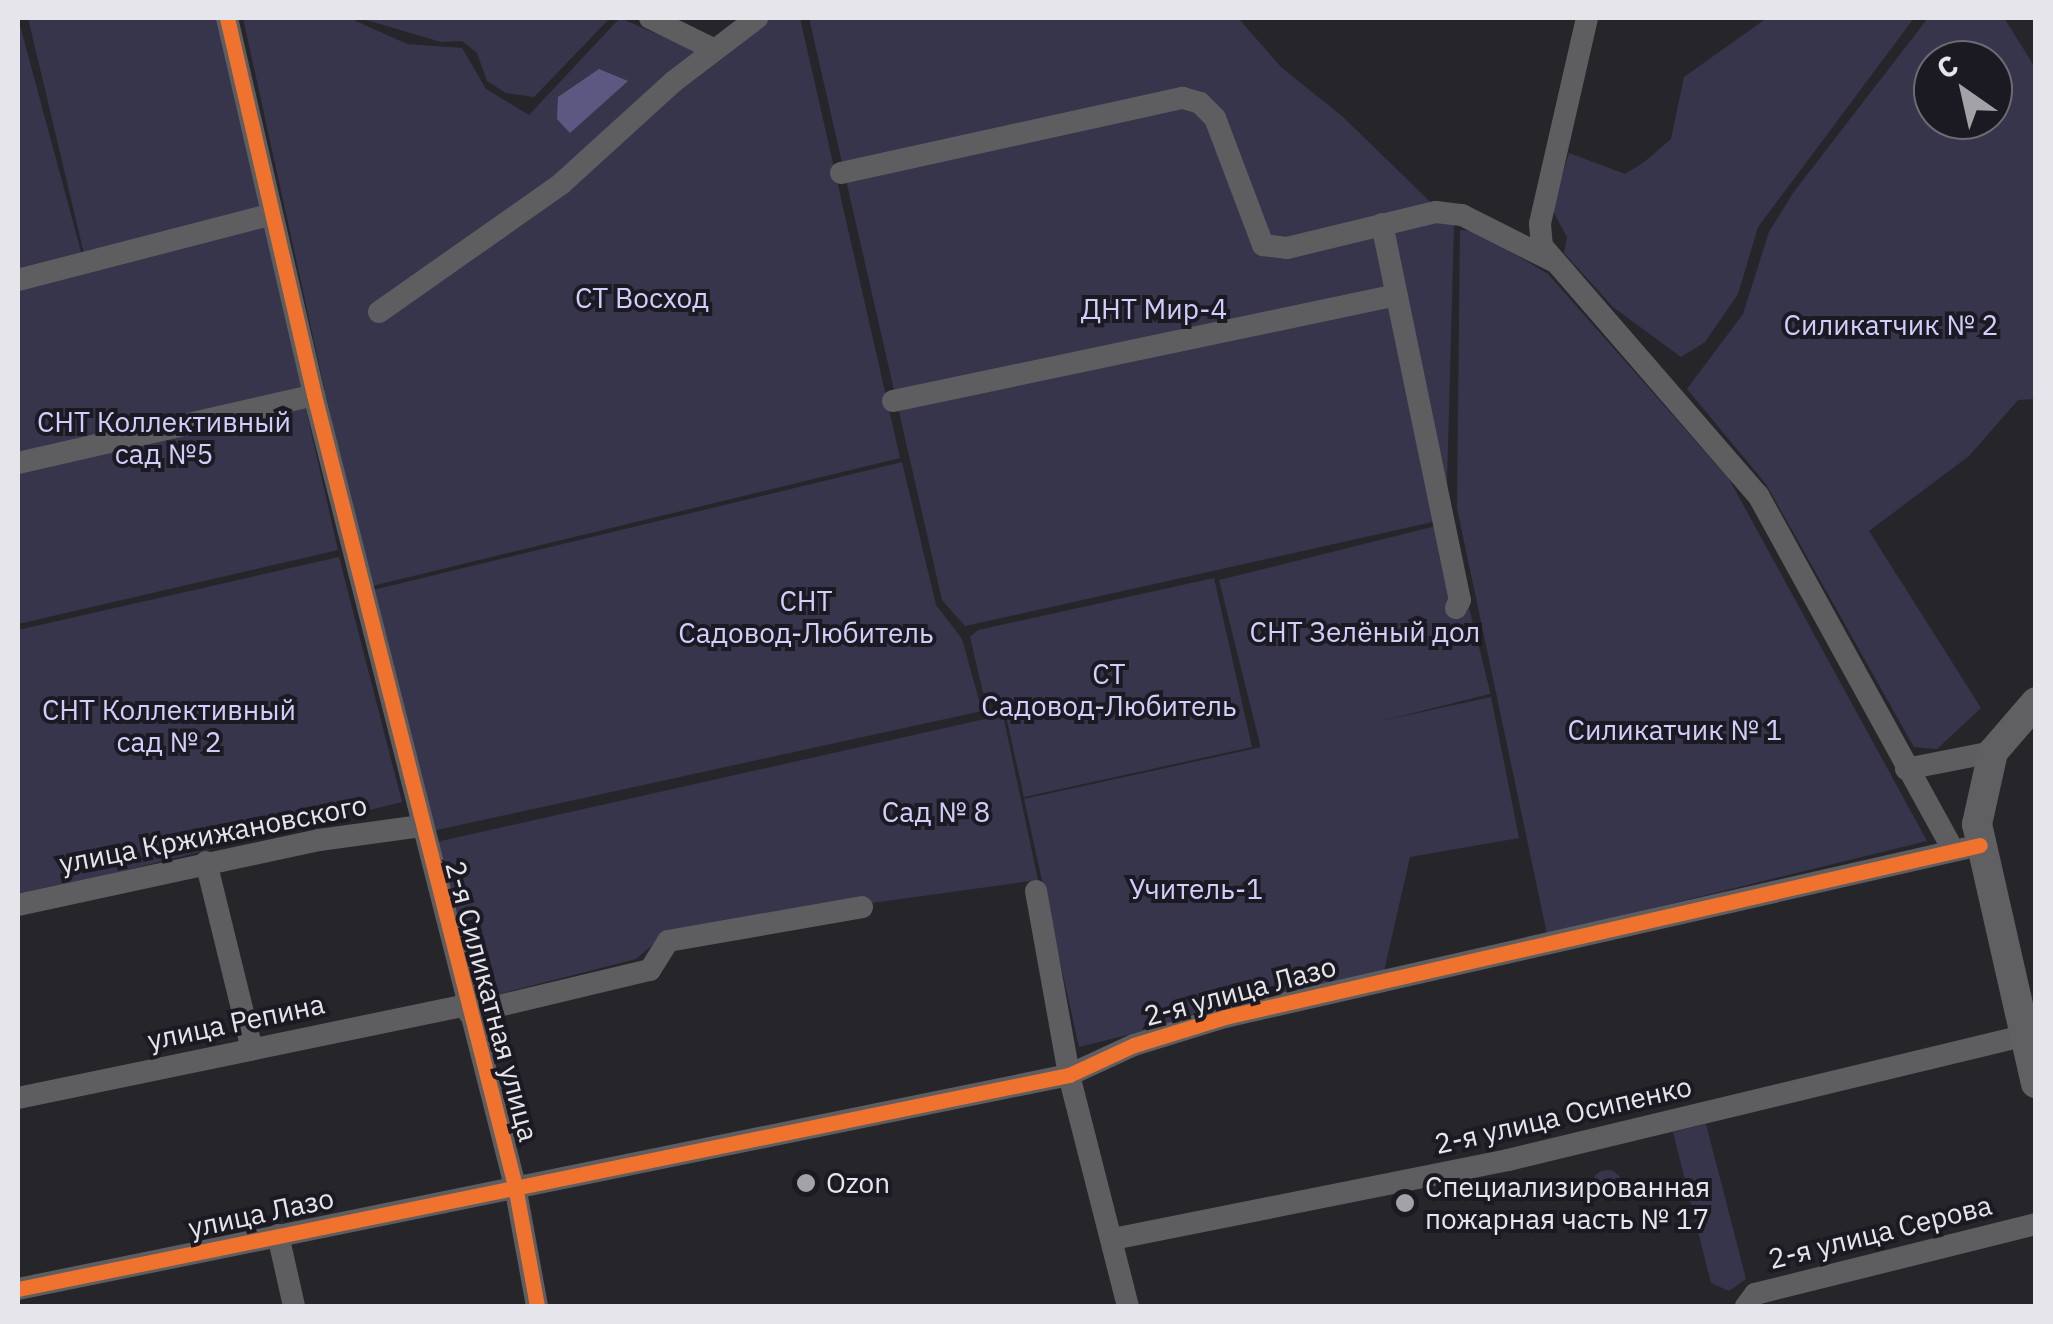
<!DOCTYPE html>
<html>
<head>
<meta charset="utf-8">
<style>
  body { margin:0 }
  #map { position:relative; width:2053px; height:1324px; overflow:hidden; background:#26262a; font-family:"IBM Plex Sans",sans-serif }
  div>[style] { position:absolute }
  .green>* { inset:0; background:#37354c; transform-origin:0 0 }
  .round { border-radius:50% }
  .water>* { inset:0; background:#5d5882 }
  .minor>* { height:22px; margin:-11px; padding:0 11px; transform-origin:11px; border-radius:11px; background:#5e5e60 }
  .major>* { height:30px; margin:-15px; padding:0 15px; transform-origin:15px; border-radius:15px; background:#606062 }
  .cycleway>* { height:15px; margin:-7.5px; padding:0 7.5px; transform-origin:7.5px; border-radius:7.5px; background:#ef722f }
  .dots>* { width:28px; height:28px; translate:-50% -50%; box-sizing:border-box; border:5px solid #1b1a22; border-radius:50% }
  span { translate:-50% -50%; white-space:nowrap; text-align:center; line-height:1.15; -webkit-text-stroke:8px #1b1a22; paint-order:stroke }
  .park-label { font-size:28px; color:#d2cefb }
  .street-label { font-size:28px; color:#e5e5eb }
  .poi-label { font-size:28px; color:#e5e5eb }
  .left { translate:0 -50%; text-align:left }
  .frame { position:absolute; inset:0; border:20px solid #e5e5eb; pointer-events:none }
  .north { position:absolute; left:1913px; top:40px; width:100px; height:100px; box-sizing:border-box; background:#1b1a22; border:2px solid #6c6b72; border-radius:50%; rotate:326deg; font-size:28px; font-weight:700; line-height:40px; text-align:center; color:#e5e5eb }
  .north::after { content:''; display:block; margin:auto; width:35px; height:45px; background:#a2a2a7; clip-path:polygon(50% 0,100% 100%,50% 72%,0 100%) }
</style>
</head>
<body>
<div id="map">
  <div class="green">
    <i style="clip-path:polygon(18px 18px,83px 259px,18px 276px)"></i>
    <i style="clip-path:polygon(28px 18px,222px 18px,265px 211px,85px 258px)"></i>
    <i style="clip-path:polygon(243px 18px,349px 18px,407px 44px,462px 48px,486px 89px,529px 115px,620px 18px,712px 58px,770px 18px,800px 18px,900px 458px,368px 587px)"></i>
    <i style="clip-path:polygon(360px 18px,359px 18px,610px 18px,534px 97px,506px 93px,487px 81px,477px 53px,462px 41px,441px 42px)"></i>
    <i style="clip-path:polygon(809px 18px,1238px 18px,1281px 67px,1343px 117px,1454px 225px,1446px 519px,965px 626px,942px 600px)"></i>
    <i style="clip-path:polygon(1767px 18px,1914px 18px,1758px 227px,1738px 294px,1705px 342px,1681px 357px,1613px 307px,1564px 253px,1567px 237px,1552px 209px,1569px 153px,1625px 174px,1643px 163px,1671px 139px,1684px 77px)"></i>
    <i style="clip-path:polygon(evenodd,1928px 18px,2004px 18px,2036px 69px,2035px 399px,2018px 400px,1969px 456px,1869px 531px,1981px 708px,1937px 749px,1914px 747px,1766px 484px,1687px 389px,1743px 314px,1769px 232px,1793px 193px,1928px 18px,1933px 60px,1993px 60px,1993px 120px,1933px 120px,1933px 60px)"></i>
    <i style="clip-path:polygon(264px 225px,338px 550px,18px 624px,18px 286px)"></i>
    <i style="clip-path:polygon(1460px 230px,1475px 231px,1548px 274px,1729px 479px,1927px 841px,1547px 934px,1457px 508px)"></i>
    <i style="clip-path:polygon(902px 462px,936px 605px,962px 639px,982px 711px,423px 833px,369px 591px)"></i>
    <i style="left:1448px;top:523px;width:176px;height:236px;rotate:76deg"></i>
    <i style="clip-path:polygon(339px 557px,402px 802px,18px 897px,18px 630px)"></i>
    <i style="clip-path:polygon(1214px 578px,1252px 747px,1024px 797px,1006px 716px,983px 692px,970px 637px,978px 630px)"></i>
    <i style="clip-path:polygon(1491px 697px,1519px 838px,1410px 857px,1384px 971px,1079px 1047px,1024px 799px)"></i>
    <i style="clip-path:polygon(1003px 715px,1038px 880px,669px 931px,636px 959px,476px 1000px,432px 843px)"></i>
    <i style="clip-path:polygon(1706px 1124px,1746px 1279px,1729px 1291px,1711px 1283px,1673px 1132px)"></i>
    <i class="round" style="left:1592px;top:1170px;width:30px;height:30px"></i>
  </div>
  <div class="water">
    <i style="clip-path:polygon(599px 69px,628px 81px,570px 133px,557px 119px,558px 97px)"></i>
  </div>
  <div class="minor">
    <i style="left:227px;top:18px;width:387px;rotate:77deg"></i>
    <i style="left:314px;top:395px;width:816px;rotate:75.74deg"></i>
    <i style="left:515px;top:1186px;width:122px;rotate:79.6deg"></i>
    <i style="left:650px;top:18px;width:70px;rotate:26.2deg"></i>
    <i style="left:1587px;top:18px;width:211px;rotate:102.9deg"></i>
    <i style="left:1540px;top:224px;width:22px;rotate:85deg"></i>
    <i style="left:1542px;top:246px;width:330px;rotate:49.1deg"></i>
    <i style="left:1758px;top:495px;width:404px;rotate:61.2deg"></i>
    <i style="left:841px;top:173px;width:350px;rotate:-12.4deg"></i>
    <i style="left:1183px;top:98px;width:18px;rotate:16deg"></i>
    <i style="left:1200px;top:103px;width:21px;rotate:45deg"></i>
    <i style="left:1215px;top:118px;width:136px;rotate:69.3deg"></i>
    <i style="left:1263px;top:245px;width:24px;rotate:7deg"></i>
    <i style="left:1287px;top:248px;width:153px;rotate:-13.6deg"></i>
    <i style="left:1436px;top:212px;width:26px;rotate:7deg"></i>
    <i style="left:1462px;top:215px;width:102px;rotate:26.8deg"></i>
    <i style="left:1382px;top:224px;width:384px;rotate:78.3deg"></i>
    <i style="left:1460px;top:600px;width:9px;rotate:117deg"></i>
    <i style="left:18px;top:280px;width:260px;rotate:-14.5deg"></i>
    <i style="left:379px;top:312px;width:223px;rotate:-35.1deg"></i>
    <i style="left:561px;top:184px;width:151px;rotate:-42.3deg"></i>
    <i style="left:673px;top:82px;width:106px;rotate:-37.3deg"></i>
    <i style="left:893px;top:401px;width:510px;rotate:-11.88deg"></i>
    <i style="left:18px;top:463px;width:304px;rotate:-12.9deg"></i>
    <i style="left:1906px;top:769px;width:89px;rotate:-11.1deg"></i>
    <i style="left:206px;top:862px;width:193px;rotate:76.2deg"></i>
    <i style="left:1036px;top:891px;width:187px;rotate:79.8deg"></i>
    <i style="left:1069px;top:1075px;width:238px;rotate:75.7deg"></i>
    <i style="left:18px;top:905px;width:308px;rotate:-12.2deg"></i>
    <i style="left:319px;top:840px;width:103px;rotate:-7.8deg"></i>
    <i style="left:469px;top:1013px;width:186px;rotate:-13.4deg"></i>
    <i style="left:650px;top:970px;width:34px;rotate:-58deg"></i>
    <i style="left:668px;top:941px;width:197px;rotate:-9.9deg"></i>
    <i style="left:18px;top:1098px;width:458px;rotate:-11.7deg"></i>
    <i style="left:278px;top:1235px;width:73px;rotate:77.3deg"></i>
    <i style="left:1113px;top:1239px;width:403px;rotate:-11.3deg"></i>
    <i style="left:1508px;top:1160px;width:530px;rotate:-13.54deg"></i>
    <i style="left:18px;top:1289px;width:1073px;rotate:-11.51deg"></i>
    <i style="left:1069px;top:1075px;width:72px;rotate:-24.8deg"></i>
    <i style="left:1134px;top:1045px;width:95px;rotate:-17.1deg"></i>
    <i style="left:1225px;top:1017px;width:774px;rotate:-12.83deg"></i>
    <i style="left:1746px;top:1306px;width:15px;rotate:-53deg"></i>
    <i style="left:1755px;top:1294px;width:290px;rotate:-14deg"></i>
  </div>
  <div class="major">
    <i style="left:2036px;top:702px;width:66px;rotate:130.7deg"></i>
    <i style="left:1993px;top:752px;width:74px;rotate:102.5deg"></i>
    <i style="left:1977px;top:824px;width:266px;rotate:77.2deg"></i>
  </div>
  <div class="cycleway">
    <i style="left:227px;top:18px;width:387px;rotate:77deg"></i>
    <i style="left:314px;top:395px;width:816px;rotate:75.74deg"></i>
    <i style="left:515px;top:1186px;width:122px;rotate:79.6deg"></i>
    <i style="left:18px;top:1289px;width:1073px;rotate:-11.51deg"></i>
    <i style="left:1069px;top:1075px;width:72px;rotate:-24.8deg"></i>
    <i style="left:1134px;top:1045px;width:95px;rotate:-17.1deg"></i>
    <i style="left:1225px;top:1017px;width:774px;rotate:-12.83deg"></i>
  </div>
  <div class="dots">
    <i style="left:806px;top:1183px;background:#a2a2a7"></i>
    <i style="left:1405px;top:1203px;background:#a2a2a7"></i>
  </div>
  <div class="park-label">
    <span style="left:642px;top:298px">СТ Восход</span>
    <span style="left:1154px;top:309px">ДНТ Мир-4</span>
    <span style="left:1891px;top:325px">Силикатчик № 2</span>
    <span style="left:164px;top:438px">СНТ Коллективный<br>сад №5</span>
    <span style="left:806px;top:617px">СНТ<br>Садовод-Любитель</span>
    <span style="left:1365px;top:632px">СНТ Зелёный дол</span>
    <span style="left:1109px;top:690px">СТ<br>Садовод-Любитель</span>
    <span style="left:169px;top:726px">СНТ Коллективный<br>сад № 2</span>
    <span style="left:1675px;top:730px">Силикатчик № 1</span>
    <span style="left:936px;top:812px">Сад № 8</span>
    <span style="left:1196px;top:889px">Учитель-1</span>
  </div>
  <div class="street-label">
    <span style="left:213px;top:834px;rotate:-11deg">улица Кржижановского</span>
    <span style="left:1240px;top:991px;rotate:-15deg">2-я улица Лазо</span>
    <span style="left:492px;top:1001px;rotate:75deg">2-я Силикатная улица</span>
    <span style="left:236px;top:1022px;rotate:-12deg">улица Репина</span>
    <span style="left:1563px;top:1115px;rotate:-13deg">2-я улица Осипенко</span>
    <span style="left:261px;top:1213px;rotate:-12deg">улица Лазо</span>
    <span style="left:1880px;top:1232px;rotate:-14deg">2-я улица Серова</span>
  </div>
  <div class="poi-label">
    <span class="left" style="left:826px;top:1183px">Ozon</span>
    <span class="left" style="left:1425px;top:1203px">Специализированная<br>пожарная часть № 17</span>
  </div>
  <div class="frame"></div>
  <div class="north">С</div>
</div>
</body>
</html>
